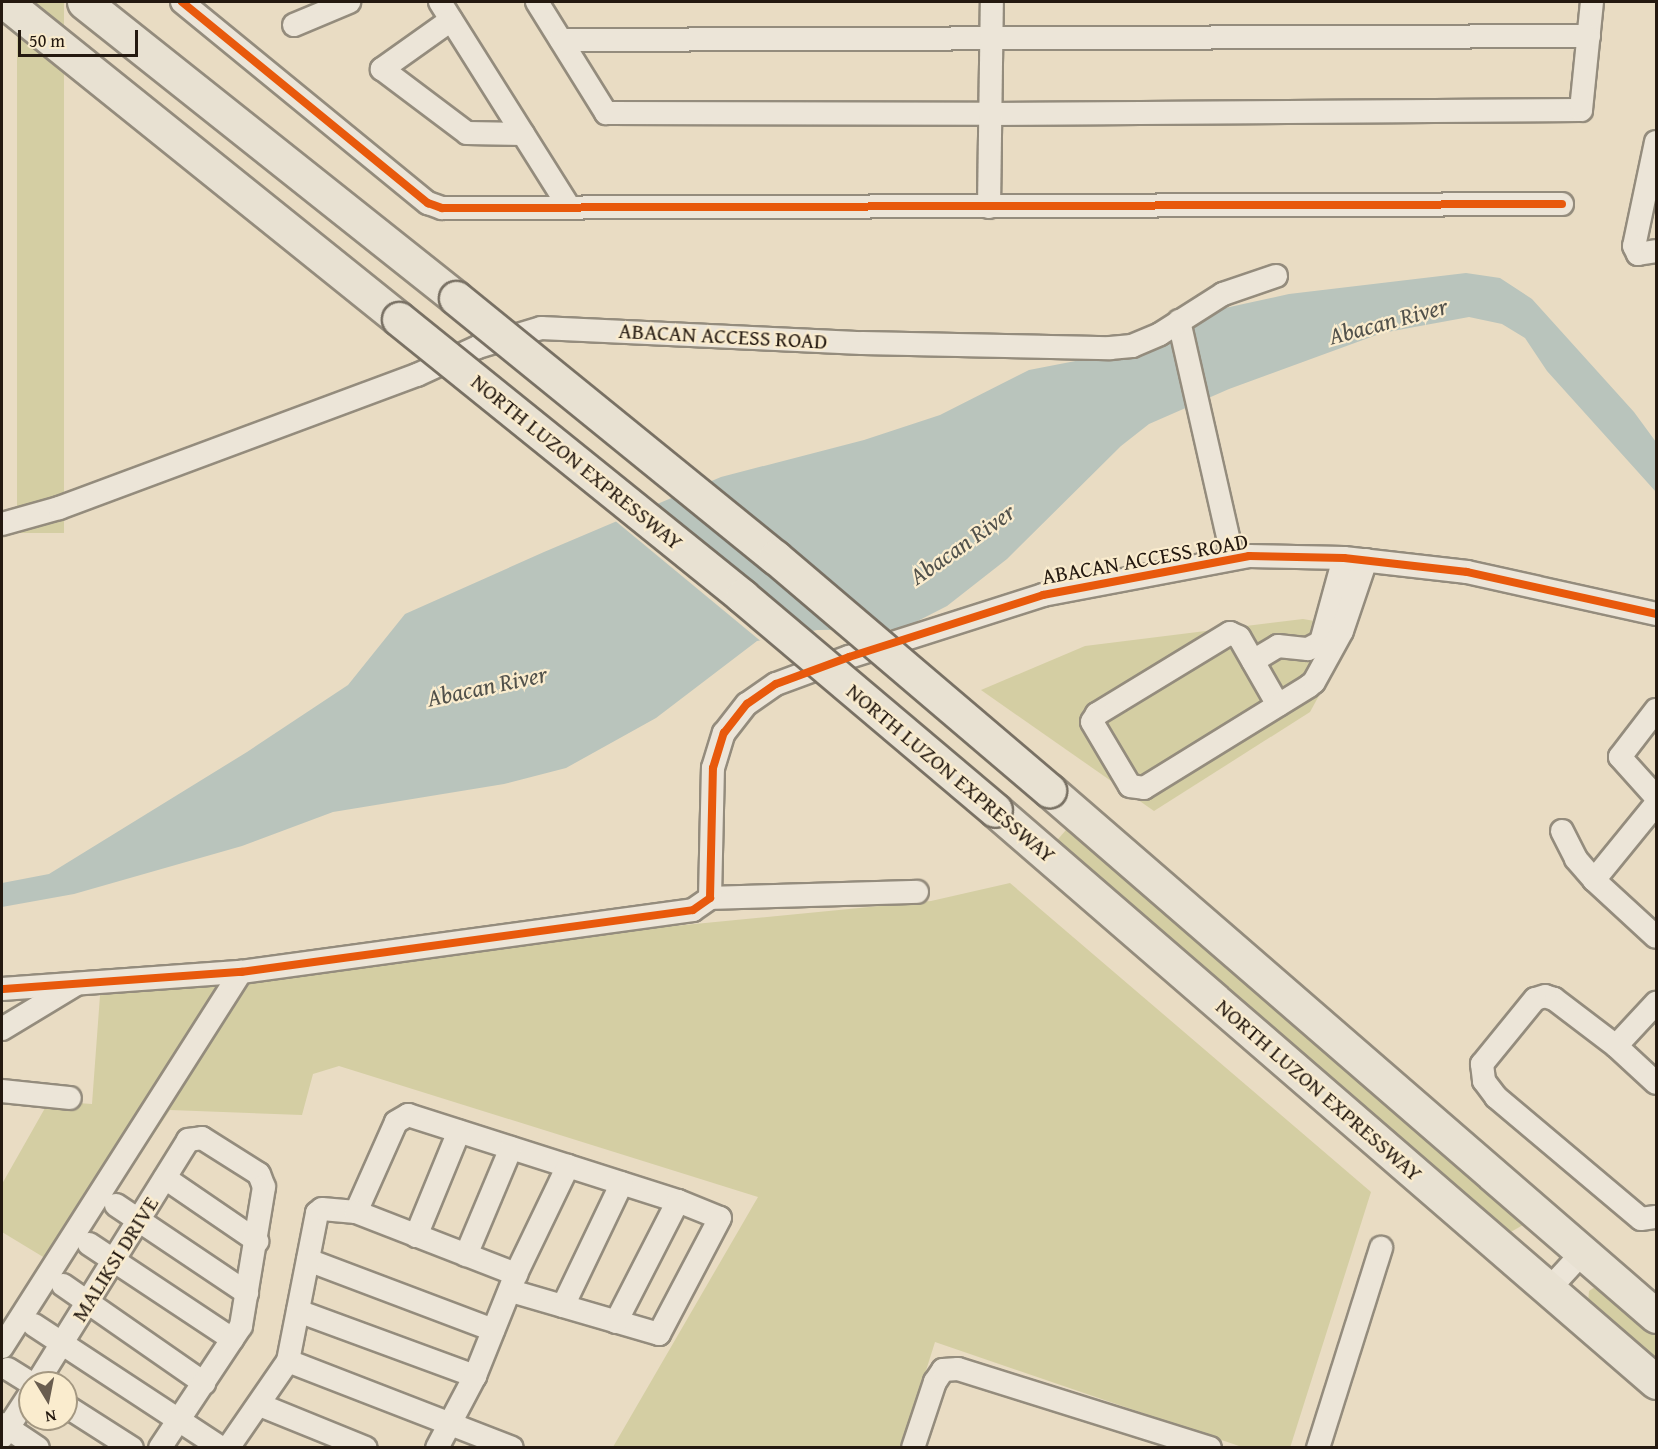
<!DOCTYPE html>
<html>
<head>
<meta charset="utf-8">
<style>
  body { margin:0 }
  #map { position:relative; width:1658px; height:1449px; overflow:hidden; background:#e9dcc3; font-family:"Gentium Book Plus",serif }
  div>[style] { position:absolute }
  .green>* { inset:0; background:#d4cea3; transform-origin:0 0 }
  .water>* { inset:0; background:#b9c4bc }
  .pier>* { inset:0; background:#e9dcc3 }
  .roads { filter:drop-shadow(2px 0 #948c7d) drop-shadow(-2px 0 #948c7d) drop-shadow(0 2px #948c7d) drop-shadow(0 -2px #948c7d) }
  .minor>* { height:22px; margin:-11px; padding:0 11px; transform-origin:11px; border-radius:11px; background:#ece5d8 }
  .highway>* { height:33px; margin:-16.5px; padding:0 16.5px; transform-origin:16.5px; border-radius:16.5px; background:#e8e1d2 }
  .bridges { filter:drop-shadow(2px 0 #797164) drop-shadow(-2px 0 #797164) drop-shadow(0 2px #797164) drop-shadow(0 -2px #797164) }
  .highway-bridge>* { height:33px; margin:-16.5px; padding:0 16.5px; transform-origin:16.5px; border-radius:16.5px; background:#e8e1d2 }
  .cycleway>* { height:8px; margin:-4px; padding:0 4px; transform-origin:4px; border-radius:4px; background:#e8590c }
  span { translate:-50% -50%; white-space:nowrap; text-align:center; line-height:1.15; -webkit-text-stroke:4.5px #faecce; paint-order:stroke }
  .street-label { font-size:22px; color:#241910 }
  .water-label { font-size:24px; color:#51514b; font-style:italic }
  .frame { position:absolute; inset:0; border:3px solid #241910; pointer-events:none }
  .north { position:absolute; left:18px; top:1371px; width:60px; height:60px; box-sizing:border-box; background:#faecce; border:2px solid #a49882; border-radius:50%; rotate:170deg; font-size:16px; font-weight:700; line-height:24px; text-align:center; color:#241910 }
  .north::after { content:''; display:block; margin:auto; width:21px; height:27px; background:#695d4f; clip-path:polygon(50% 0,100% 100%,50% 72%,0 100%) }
  .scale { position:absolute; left:18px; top:30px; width:120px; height:27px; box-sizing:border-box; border:3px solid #241910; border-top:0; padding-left:8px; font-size:18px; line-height:21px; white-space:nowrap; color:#241910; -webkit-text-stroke:4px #faecce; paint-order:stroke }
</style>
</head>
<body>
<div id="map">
  <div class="green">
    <i style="left:17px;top:2px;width:47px;height:531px"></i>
    <i style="clip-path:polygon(1303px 619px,1356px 628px,1310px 712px,1154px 811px,981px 690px,1085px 646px)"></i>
    <i style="clip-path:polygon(1072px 823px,1524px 1217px,1523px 1225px,1509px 1233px,1053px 845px)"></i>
    <i style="clip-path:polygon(1010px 883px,1371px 1192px,1290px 1448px,1242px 1447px,935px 1342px,902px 1447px,613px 1447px,758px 1197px,339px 1066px,313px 1074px,302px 1115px,170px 1110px,63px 1269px,2px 1232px,2px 1184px,49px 1101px,92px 1104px,101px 982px,931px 901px)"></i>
    <i style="clip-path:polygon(1595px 1287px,1605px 1287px,1656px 1328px,1656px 1370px,1588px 1303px,1589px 1291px)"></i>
  </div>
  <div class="water">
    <i style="clip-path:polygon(1466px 273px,1500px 278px,1532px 299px,1634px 412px,1656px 442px,1656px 492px,1547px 371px,1525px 338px,1502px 324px,1469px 317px,1382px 333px,1229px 389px,1149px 424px,1121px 446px,1007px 559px,947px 606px,902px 629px,817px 630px,757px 641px,656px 718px,566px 768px,504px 784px,333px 812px,242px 846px,74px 894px,2px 907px,2px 883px,49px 874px,247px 752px,348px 685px,405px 614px,544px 552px,721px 477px,864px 440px,940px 415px,1029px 370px,1158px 345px,1225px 308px,1289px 294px)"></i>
  </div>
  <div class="pier">
    <i style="clip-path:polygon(645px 506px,802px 636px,763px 643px,613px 519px)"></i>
  </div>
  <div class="roads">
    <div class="minor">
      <i style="left:182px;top:2px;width:318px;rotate:39.3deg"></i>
      <i style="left:428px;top:203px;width:15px;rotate:20deg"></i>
      <i style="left:442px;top:208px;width:1120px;rotate:-0.2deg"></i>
      <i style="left:440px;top:2px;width:239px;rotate:57.8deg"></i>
      <i style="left:537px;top:2px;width:131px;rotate:58.1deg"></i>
      <i style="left:606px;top:113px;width:384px;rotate:0.1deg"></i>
      <i style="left:990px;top:114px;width:591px;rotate:-0.39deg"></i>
      <i style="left:1581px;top:110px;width:109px;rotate:-84.2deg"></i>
      <i style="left:451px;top:20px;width:85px;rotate:144.6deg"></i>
      <i style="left:382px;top:69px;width:106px;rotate:37deg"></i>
      <i style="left:467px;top:133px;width:56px;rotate:1deg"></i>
      <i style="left:294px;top:25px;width:60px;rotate:-22.7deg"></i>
      <i style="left:561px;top:40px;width:1028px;rotate:-0.22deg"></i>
      <i style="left:1656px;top:142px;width:106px;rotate:101.9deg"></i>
      <i style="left:1634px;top:246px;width:9px;rotate:63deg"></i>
      <i style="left:1638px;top:254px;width:18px;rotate:-9deg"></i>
      <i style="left:989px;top:207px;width:205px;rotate:-89.2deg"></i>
      <i style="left:1179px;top:321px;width:243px;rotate:77.2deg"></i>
      <i style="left:2px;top:524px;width:59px;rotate:-15.7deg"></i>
      <i style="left:59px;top:508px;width:382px;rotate:-20.4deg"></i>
      <i style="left:417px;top:375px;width:67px;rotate:-24.7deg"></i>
      <i style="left:478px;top:347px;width:66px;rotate:-16.8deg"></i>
      <i style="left:541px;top:328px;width:321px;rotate:2.7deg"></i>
      <i style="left:862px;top:343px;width:248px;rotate:1.2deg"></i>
      <i style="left:1110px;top:348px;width:22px;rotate:-5deg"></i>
      <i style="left:1132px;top:346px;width:30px;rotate:-23deg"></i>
      <i style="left:1160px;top:334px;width:75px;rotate:-32.4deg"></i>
      <i style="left:1223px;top:294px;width:56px;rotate:-18.8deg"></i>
      <i style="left:1253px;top:661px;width:29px;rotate:-31deg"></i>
      <i style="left:1278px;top:646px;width:30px;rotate:6deg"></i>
      <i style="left:1308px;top:649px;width:15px;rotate:-28deg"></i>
      <i style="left:1321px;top:642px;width:87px;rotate:-74.7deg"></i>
      <i style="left:1278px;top:705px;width:78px;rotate:-119.8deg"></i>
      <i style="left:1239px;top:637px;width:10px;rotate:-156deg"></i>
      <i style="left:1230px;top:633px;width:156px;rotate:148.7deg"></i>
      <i style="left:1097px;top:714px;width:9px;rotate:122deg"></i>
      <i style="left:1092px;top:722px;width:74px;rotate:59.3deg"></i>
      <i style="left:1130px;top:786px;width:14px;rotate:8deg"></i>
      <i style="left:1144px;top:788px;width:194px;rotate:-31.7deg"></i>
      <i style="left:1309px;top:686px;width:6px;rotate:-39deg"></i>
      <i style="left:1314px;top:682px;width:58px;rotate:-61.2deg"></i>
      <i style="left:1342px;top:631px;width:75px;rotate:-71.3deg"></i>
      <i style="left:1656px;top:710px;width:59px;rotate:127.5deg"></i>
      <i style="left:1620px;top:757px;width:54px;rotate:48deg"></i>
      <i style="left:1562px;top:831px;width:31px;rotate:63deg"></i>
      <i style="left:1576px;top:859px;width:28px;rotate:49deg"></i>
      <i style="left:1594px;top:880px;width:84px;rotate:42.6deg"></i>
      <i style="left:1594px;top:880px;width:98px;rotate:-50.8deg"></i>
      <i style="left:710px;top:898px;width:207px;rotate:-1.7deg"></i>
      <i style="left:2px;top:989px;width:240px;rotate:-4.1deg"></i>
      <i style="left:241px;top:972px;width:456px;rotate:-7.8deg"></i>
      <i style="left:693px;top:910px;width:21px;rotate:-35deg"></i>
      <i style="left:710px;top:898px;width:130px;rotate:-88.7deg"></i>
      <i style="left:713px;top:768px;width:37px;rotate:-73deg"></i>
      <i style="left:724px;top:733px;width:37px;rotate:-52deg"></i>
      <i style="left:747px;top:704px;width:35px;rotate:-35deg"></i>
      <i style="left:776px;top:684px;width:78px;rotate:-20.3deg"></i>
      <i style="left:849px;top:657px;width:204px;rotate:-17.7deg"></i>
      <i style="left:1043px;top:595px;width:210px;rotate:-10.7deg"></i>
      <i style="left:1249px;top:556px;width:95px;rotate:1.2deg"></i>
      <i style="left:1344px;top:558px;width:124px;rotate:6.5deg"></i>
      <i style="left:1467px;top:572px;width:194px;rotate:12.5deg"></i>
      <i style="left:2px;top:1029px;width:85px;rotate:-31.1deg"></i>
      <i style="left:1616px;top:1046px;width:59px;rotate:-47.1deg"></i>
      <i style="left:1656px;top:1083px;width:54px;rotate:-137.2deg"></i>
      <i style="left:1616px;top:1046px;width:78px;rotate:-142.8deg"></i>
      <i style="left:1554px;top:999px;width:9px;rotate:-162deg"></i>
      <i style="left:1545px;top:996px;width:10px;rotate:163deg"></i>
      <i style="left:1535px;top:999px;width:84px;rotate:129.2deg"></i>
      <i style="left:1482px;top:1064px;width:17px;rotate:83deg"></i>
      <i style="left:1484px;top:1081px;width:20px;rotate:53deg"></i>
      <i style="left:1496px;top:1097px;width:189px;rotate:40.1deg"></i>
      <i style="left:1641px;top:1219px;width:15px;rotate:-8deg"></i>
      <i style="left:2px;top:1091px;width:68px;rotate:5.9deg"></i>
      <i style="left:165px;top:1178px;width:112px;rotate:34.4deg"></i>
      <i style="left:116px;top:1205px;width:158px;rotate:33.9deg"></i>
      <i style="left:356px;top:1212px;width:98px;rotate:-66deg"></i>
      <i style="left:396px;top:1122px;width:14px;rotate:-30deg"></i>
      <i style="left:408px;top:1115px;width:283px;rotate:17.7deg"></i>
      <i style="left:678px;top:1201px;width:45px;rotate:22deg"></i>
      <i style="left:720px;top:1218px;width:131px;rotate:117.7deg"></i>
      <i style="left:659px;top:1334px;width:154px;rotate:-163.8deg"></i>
      <i style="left:416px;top:1236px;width:113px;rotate:-67.7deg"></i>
      <i style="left:89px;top:1244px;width:172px;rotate:33.6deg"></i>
      <i style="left:466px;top:1255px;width:116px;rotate:-67.2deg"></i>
      <i style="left:308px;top:1260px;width:198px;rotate:20.7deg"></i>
      <i style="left:63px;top:1285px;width:172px;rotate:34.8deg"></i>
      <i style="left:1550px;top:1288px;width:50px;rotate:-47.4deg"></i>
      <i style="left:563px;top:1306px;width:136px;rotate:-64.4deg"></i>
      <i style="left:298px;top:1311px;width:189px;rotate:20.2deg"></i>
      <i style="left:616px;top:1322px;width:136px;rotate:-62.9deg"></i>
      <i style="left:34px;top:1325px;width:224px;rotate:33.3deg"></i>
      <i style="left:2px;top:1347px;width:445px;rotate:-57.5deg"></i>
      <i style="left:288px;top:1361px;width:240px;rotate:21.2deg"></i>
      <i style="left:8px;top:1369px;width:26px;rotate:32deg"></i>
      <i style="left:37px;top:1383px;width:286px;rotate:-58.1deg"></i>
      <i style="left:188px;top:1140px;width:14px;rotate:-8deg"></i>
      <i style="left:202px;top:1138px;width:67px;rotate:32.3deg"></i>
      <i style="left:259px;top:1174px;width:14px;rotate:69deg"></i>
      <i style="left:264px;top:1187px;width:141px;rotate:99.4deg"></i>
      <i style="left:241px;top:1326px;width:146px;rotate:123.6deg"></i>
      <i style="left:260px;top:1405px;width:114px;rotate:22.1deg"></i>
      <i style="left:66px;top:1406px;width:78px;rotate:32.5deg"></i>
      <i style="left:2px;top:1424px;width:43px;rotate:33.7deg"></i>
      <i style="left:2px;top:1437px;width:51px;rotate:-56.9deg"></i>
      <i style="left:228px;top:1448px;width:106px;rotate:-55.4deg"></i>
      <i style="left:288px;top:1361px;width:151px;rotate:-78.9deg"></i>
      <i style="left:317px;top:1213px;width:6px;rotate:-39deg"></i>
      <i style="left:322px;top:1209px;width:34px;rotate:5deg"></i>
      <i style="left:356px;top:1212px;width:172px;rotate:21.2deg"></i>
      <i style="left:437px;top:1448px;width:81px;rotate:-62.2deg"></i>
      <i style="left:475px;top:1376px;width:110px;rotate:-68.1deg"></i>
      <i style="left:516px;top:1274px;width:120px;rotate:-64.3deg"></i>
      <i style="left:913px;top:1448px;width:70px;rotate:-71.6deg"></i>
      <i style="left:935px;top:1382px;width:14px;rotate:-56deg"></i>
      <i style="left:943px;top:1370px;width:15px;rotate:-4deg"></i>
      <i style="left:958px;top:1369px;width:264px;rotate:17.4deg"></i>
      <i style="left:1318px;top:1448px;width:210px;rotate:-72.5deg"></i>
    </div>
    <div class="highway">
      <i style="left:5px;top:2px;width:506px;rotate:38.82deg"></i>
      <i style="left:84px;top:2px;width:475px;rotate:38.5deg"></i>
      <i style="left:1049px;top:790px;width:803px;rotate:40.91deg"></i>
      <i style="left:995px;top:810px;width:874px;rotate:40.87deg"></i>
    </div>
  </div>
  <div class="bridges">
    <div class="highway-bridge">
      <i style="left:456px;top:298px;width:411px;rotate:39.1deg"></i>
      <i style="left:775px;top:557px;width:360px;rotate:40.4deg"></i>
      <i style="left:399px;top:319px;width:441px;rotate:38.9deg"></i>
      <i style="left:742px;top:596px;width:331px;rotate:40.2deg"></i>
    </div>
  </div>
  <div class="cycleway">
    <i style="left:182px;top:2px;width:318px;rotate:39.3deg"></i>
    <i style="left:428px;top:203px;width:15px;rotate:20deg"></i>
    <i style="left:442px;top:208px;width:1120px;rotate:-0.2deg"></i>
    <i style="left:2px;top:989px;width:240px;rotate:-4.1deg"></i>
    <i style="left:241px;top:972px;width:456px;rotate:-7.8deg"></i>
    <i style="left:693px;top:910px;width:21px;rotate:-35deg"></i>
    <i style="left:710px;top:898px;width:130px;rotate:-88.7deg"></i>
    <i style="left:713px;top:768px;width:37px;rotate:-73deg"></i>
    <i style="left:724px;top:733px;width:37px;rotate:-52deg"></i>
    <i style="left:747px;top:704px;width:35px;rotate:-35deg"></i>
    <i style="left:776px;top:684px;width:78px;rotate:-20.3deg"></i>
    <i style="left:849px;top:657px;width:204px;rotate:-17.7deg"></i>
    <i style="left:1043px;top:595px;width:210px;rotate:-10.7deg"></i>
    <i style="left:1249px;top:556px;width:95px;rotate:1.2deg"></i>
    <i style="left:1344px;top:558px;width:124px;rotate:6.5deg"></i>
    <i style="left:1467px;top:572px;width:194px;rotate:12.5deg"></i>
  </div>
  <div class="street-label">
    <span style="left:723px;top:336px;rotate:3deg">ABACAN ACCESS ROAD</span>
    <span style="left:577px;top:462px;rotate:39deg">NORTH LUZON EXPRESSWAY</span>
    <span style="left:1145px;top:559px;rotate:-10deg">ABACAN ACCESS ROAD</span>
    <span style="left:951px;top:773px;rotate:40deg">NORTH LUZON EXPRESSWAY</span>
    <span style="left:1319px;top:1090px;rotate:41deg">NORTH LUZON EXPRESSWAY</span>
    <span style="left:115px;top:1259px;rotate:-58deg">MALIKSI DRIVE</span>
  </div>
  <div class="water-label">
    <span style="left:1388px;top:321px;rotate:-15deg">Abacan River</span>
    <span style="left:962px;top:544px;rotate:-35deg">Abacan River</span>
    <span style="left:487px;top:686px;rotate:-12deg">Abacan River</span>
  </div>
  <div class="frame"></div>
  <div class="north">N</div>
  <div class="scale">50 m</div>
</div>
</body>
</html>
